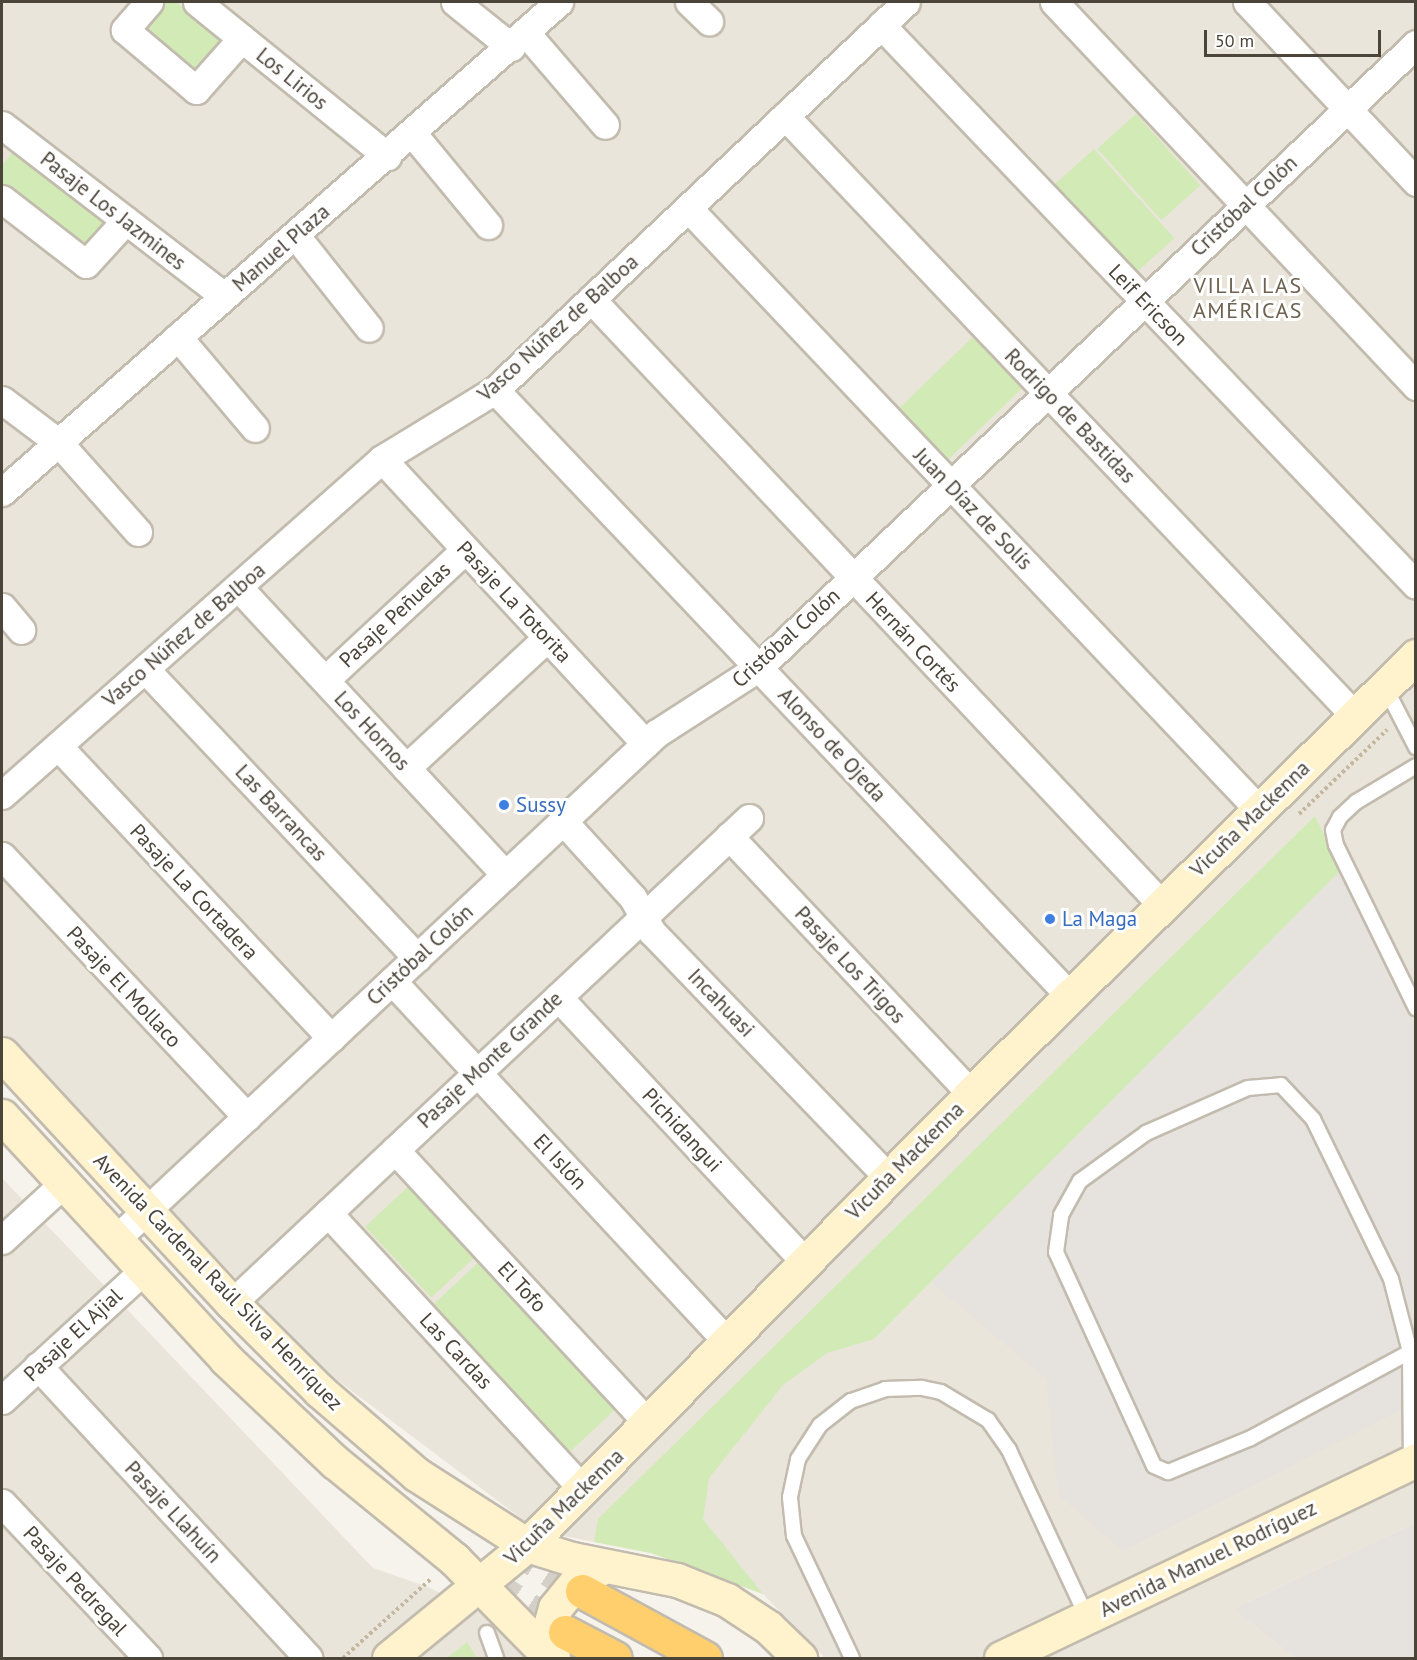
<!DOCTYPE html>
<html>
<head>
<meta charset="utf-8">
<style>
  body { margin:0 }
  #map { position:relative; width:1417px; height:1660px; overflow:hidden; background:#f6f3ec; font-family:"PT Sans",sans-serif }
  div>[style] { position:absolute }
  .residential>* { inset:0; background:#eae5da }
  .industrial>* { inset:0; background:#e6e2dd }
  .green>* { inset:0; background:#d2eab5; transform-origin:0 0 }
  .highway-tunnel>* { height:33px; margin-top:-16.5px; transform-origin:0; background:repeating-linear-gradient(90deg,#d4d0c8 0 33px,transparent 0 49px) }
  .path>* { height:4px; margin-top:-2px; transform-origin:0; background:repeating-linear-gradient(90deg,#c4b79f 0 3px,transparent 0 6px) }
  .roads { filter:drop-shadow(2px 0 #c2bbae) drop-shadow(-2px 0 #c2bbae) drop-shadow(0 2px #c2bbae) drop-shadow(0 -2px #c2bbae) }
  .lane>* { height:14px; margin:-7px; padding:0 7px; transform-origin:7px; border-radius:7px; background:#fff }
  .street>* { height:27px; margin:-13.5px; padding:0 13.5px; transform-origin:13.5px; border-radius:13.5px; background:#fff }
  .secondary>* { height:33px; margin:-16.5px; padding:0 16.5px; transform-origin:16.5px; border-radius:16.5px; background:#fff3cd }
  .highway>* { height:33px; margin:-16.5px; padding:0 16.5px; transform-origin:16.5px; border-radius:16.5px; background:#ffcf6e }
  .dots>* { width:16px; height:16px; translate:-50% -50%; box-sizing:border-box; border:3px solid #fff; border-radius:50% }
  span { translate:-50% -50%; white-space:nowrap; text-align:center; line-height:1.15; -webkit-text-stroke:6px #fff; paint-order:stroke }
  .street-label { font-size:21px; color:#4b4439 }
  .shop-label { font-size:21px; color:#366cbe }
  .left { translate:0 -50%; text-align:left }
  .neighbourhood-label { font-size:22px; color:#6e6250; letter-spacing:1.5px }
  .frame { position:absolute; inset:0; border:3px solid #4b4439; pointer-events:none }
  .scale { position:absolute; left:1204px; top:30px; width:177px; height:27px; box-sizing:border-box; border:3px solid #4b4439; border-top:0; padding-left:8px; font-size:18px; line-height:21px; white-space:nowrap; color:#4b4439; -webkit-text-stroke:4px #fff; paint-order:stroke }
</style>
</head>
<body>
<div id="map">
  <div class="residential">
    <i style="clip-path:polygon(2px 2px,1415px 2px,1415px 1523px,1233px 1609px,1295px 1658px,825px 1658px,763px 1594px,651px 1553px,538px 1531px,324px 1370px,2px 1034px)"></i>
    <i style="clip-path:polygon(2px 1178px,373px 1568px,428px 1587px,570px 1658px,2px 1658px)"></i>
  </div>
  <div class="industrial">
    <i style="clip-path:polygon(1341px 870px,1415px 1025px,1415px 1403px,1123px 1551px,1058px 1495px,1046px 1379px,931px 1282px)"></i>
    <i style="clip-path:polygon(1415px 1523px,1415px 1658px,1295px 1658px,1233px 1609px)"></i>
  </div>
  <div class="green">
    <i style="clip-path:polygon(164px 2px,176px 2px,225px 41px,195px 78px,139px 33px)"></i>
    <i style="left:1136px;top:114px;width:96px;height:52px;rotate:48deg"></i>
    <i style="clip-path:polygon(19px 144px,113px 219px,87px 252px,2px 184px,2px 166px)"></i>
    <i style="left:1094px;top:149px;width:120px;height:59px;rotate:48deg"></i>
    <i style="left:975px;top:335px;width:71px;height:112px;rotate:46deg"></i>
    <i style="clip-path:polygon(1315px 816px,1341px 870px,874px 1339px,827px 1353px,783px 1385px,709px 1478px,703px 1519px,763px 1594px,651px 1553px,594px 1542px,598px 1519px)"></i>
    <i style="left:412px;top:1183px;width:97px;height:64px;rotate:47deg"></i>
    <i style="left:484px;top:1257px;width:201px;height:74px;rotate:47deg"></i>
    <i style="clip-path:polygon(467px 1642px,477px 1658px,447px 1658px)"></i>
  </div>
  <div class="highway-tunnel">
    <i style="left:509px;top:1543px;width:87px;rotate:33.3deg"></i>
    <i style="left:486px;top:1582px;width:93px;rotate:32.3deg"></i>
  </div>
  <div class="path">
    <i style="left:1299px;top:814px;width:122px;rotate:-43.7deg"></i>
    <i style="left:343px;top:1658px;width:120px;rotate:-42deg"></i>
  </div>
  <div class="roads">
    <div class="lane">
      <i style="left:1385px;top:687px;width:68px;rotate:62.7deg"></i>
      <i style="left:1416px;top:766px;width:70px;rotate:149deg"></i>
      <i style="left:1356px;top:802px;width:22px;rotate:137deg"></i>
      <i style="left:1340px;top:817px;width:15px;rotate:118deg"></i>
      <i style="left:1333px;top:830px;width:15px;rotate:79deg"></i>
      <i style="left:1336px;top:845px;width:182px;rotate:63.9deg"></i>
      <i style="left:1410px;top:1352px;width:181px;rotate:151.6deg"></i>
      <i style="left:1251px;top:1438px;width:90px;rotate:157.7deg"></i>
      <i style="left:1168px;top:1472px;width:15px;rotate:-157deg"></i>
      <i style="left:1154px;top:1466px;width:235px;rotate:-114.6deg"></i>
      <i style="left:1056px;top:1252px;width:37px;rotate:-82deg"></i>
      <i style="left:1061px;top:1215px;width:39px;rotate:-61deg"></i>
      <i style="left:1080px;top:1181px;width:82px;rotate:-36deg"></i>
      <i style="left:1146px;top:1133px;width:111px;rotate:-23.8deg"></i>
      <i style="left:1248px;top:1088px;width:33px;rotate:-5deg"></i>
      <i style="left:1281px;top:1085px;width:47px;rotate:46.7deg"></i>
      <i style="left:1313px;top:1119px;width:178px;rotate:64deg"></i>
      <i style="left:1391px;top:1279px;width:75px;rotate:75.4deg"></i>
      <i style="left:1410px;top:1352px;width:110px;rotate:89.5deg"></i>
      <i style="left:487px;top:1633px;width:27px;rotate:70deg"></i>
      <i style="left:852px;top:1658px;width:135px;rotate:-115.4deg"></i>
      <i style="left:794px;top:1536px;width:39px;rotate:-96deg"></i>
      <i style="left:790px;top:1497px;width:39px;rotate:-78deg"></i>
      <i style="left:798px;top:1459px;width:40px;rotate:-57.1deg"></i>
      <i style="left:820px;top:1425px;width:39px;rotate:-38deg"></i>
      <i style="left:851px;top:1401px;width:36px;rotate:-19deg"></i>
      <i style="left:885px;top:1389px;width:37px;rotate:-2deg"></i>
      <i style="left:922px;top:1388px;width:19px;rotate:12deg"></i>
      <i style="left:941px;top:1392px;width:55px;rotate:30.8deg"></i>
      <i style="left:988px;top:1420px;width:37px;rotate:55deg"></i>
      <i style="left:1009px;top:1450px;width:184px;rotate:65deg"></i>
    </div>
    <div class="street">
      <i style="left:149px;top:2px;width:37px;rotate:131deg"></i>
      <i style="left:125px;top:30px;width:93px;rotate:40.2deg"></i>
      <i style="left:196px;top:90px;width:69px;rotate:-48.5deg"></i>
      <i style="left:197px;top:2px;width:245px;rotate:39deg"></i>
      <i style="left:455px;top:2px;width:72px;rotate:38.8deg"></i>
      <i style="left:689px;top:2px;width:28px;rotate:44deg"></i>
      <i style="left:1054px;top:2px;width:528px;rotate:46.69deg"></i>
      <i style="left:1247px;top:2px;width:247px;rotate:46.8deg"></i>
      <i style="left:881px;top:25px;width:774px;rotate:46.31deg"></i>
      <i style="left:526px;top:33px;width:121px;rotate:49.3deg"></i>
      <i style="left:785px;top:116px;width:828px;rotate:46.47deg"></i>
      <i style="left:2px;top:125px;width:280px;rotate:37.6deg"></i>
      <i style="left:413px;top:134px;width:118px;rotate:50.5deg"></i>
      <i style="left:2px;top:199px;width:106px;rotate:37.7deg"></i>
      <i style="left:86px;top:264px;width:59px;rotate:-47.7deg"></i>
      <i style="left:688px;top:208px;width:830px;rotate:46.51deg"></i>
      <i style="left:296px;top:236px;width:117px;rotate:51.6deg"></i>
      <i style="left:591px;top:299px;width:833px;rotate:46.7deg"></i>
      <i style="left:178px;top:337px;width:119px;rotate:49.8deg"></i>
      <i style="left:495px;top:390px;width:835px;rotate:46.5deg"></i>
      <i style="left:2px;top:400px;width:71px;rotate:37deg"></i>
      <i style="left:59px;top:443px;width:119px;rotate:48.4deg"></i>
      <i style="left:382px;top:459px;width:388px;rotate:47.2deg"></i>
      <i style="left:2px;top:492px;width:742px;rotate:-41.34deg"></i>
      <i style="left:238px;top:587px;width:393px;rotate:47.1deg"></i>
      <i style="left:2px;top:607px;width:30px;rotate:50deg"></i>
      <i style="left:145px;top:669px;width:397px;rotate:46.7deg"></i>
      <i style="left:325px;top:680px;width:191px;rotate:-42.9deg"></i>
      <i style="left:58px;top:746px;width:400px;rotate:46.9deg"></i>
      <i style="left:406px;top:768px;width:192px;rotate:-42.7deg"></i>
      <i style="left:2px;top:795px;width:507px;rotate:-41.48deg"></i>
      <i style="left:382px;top:459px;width:132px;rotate:-31.4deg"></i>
      <i style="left:495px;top:390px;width:565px;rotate:-43.35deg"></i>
      <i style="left:563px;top:821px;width:104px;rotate:47.7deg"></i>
      <i style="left:633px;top:898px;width:39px;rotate:61deg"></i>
      <i style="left:652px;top:932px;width:342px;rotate:46.1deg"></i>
      <i style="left:729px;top:836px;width:354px;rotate:46.8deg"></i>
      <i style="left:2px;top:856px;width:358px;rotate:46.8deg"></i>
      <i style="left:392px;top:981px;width:493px;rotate:47.1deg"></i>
      <i style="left:558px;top:997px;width:364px;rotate:47deg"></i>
      <i style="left:395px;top:1150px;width:372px;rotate:47.2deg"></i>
      <i style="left:328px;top:1213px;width:376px;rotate:47.3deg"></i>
      <i style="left:116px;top:1239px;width:741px;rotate:-43.09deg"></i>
      <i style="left:657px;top:733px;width:120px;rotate:-32.8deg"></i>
      <i style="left:758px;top:668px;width:907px;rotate:-43.48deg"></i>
      <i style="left:2px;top:1240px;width:84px;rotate:-42.6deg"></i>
      <i style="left:232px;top:1303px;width:709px;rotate:-43.17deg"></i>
      <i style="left:38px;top:1366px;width:398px;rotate:47.2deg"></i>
      <i style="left:2px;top:1400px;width:193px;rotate:-42.5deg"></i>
      <i style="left:2px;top:1503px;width:213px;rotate:46.7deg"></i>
    </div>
    <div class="secondary">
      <i style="left:2px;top:1054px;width:339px;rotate:47.3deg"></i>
      <i style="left:232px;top:1303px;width:124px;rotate:45deg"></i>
      <i style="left:320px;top:1391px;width:127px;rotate:40.8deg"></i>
      <i style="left:416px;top:1474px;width:132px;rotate:32.6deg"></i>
      <i style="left:527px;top:1545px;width:47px;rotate:17.3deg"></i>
      <i style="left:572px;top:1559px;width:107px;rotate:11.3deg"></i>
      <i style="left:677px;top:1580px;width:54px;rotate:21.8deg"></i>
      <i style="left:727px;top:1600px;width:49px;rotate:33.4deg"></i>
      <i style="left:768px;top:1627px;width:45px;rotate:44.1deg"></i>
      <i style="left:2px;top:1116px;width:330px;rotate:47.3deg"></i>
      <i style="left:226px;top:1359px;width:150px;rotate:43.4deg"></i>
      <i style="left:335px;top:1462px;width:154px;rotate:39.2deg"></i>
      <i style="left:454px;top:1559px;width:139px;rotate:45.6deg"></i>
      <i style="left:389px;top:1658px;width:178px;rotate:-39.3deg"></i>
      <i style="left:527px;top:1545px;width:663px;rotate:-45.43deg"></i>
      <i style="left:992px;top:1073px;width:595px;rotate:-44.52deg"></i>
      <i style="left:553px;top:1658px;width:29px;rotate:-98deg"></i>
      <i style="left:549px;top:1629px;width:22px;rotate:-74deg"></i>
      <i style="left:555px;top:1608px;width:33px;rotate:-51deg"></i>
      <i style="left:576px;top:1582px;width:31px;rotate:-29deg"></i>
      <i style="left:1001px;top:1658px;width:460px;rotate:-25.5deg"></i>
    </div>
    <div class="highway">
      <i style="left:582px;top:1591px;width:140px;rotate:28.6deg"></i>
      <i style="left:565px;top:1632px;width:56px;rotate:27.5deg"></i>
    </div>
  </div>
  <div class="dots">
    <i style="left:504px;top:805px;background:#3f7fe0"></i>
    <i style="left:1050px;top:919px;background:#3f7fe0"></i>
  </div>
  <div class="street-label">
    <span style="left:292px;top:79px;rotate:39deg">Los Lirios</span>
    <span style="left:1244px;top:206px;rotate:-43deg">Cristóbal Colón</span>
    <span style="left:113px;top:211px;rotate:38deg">Pasaje Los Jazmines</span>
    <span style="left:281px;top:248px;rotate:-41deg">Manuel Plaza</span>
    <span style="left:1148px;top:305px;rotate:46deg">Leif Ericson</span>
    <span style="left:558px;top:328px;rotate:-42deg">Vasco Núñez de Balboa</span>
    <span style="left:1070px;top:416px;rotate:46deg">Rodrigo de Bastidas</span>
    <span style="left:973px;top:509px;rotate:46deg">Juan Díaz de Solís</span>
    <span style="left:514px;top:602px;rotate:47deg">Pasaje La Totorita</span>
    <span style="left:395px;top:615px;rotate:-43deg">Pasaje Peñuelas</span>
    <span style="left:184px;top:635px;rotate:-41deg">Vasco Núñez de Balboa</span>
    <span style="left:786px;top:638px;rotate:-42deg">Cristóbal Colón</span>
    <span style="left:913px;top:642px;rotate:47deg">Hernán Cortés</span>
    <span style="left:372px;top:731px;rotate:47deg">Los Hornos</span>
    <span style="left:832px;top:745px;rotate:47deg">Alonso de Ojeda</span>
    <span style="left:281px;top:813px;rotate:47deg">Las Barrancas</span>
    <span style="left:1250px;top:819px;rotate:-44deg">Vicuña Mackenna</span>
    <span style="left:194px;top:892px;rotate:47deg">Pasaje La Cortadera</span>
    <span style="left:420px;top:955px;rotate:-43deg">Cristóbal Colón</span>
    <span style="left:850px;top:965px;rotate:47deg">Pasaje Los Trigos</span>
    <span style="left:124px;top:987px;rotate:47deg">Pasaje El Mollaco</span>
    <span style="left:721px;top:1003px;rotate:46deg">Incahuasi</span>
    <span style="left:490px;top:1060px;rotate:-43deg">Pasaje Monte Grande</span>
    <span style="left:682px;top:1130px;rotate:47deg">Pichidangui</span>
    <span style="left:905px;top:1161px;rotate:-45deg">Vicuña Mackenna</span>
    <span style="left:560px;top:1162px;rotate:47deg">El Islón</span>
    <span style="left:218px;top:1282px;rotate:46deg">Avenida Cardenal Raúl Silva Henríquez</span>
    <span style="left:522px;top:1287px;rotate:47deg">El Tofo</span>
    <span style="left:73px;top:1335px;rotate:-43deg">Pasaje El Ajial</span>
    <span style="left:456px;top:1351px;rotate:47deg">Las Cardas</span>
    <span style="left:564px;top:1507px;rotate:-44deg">Vicuña Mackenna</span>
    <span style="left:173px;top:1512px;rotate:47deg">Pasaje Llahuín</span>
    <span style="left:1208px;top:1559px;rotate:-26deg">Avenida Manuel Rodríguez</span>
    <span style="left:75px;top:1581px;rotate:47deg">Pasaje Pedregal</span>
  </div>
  <div class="shop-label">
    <span class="left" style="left:516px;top:805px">Sussy</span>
    <span class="left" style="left:1062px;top:919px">La Maga</span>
  </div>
  <div class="neighbourhood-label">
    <span style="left:1248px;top:298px">VILLA LAS<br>AMÉRICAS</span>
  </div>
  <div class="frame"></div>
  <div class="scale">50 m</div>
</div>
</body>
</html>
